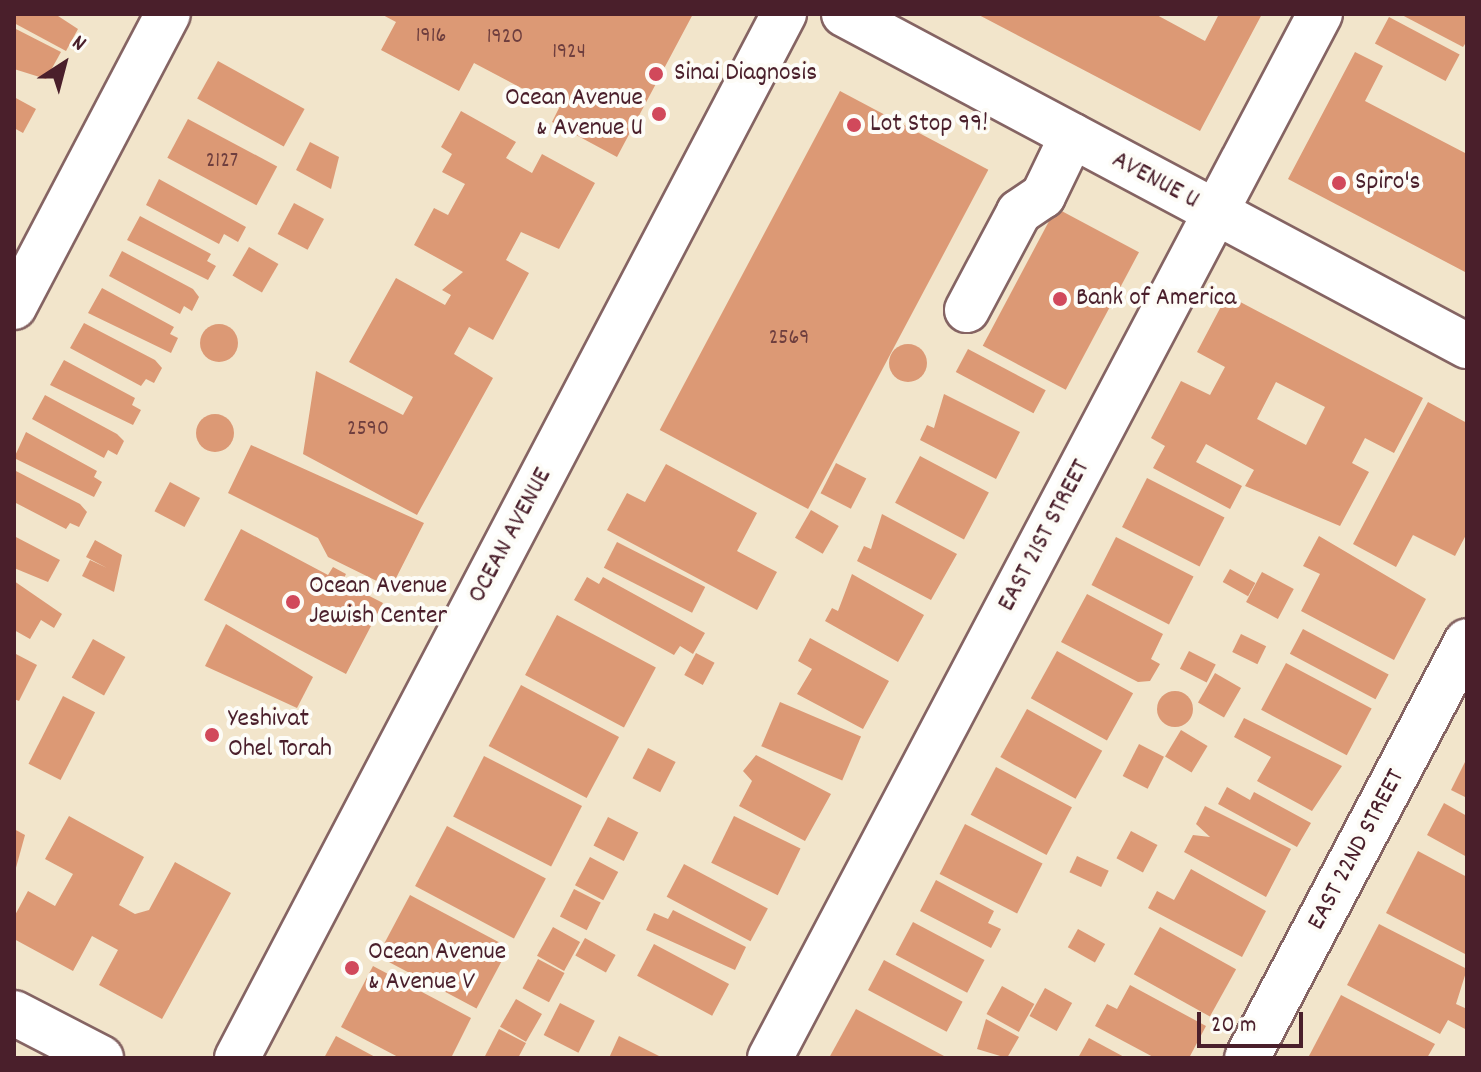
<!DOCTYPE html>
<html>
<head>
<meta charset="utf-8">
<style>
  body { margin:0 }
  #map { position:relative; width:1481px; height:1072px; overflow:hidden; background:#f2e5cb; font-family:Dekko,sans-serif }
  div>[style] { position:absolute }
  .building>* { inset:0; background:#dc9975; transform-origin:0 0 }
  .round { border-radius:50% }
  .roads { filter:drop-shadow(2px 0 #856463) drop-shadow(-2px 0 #856463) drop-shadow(0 2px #856463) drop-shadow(0 -2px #856463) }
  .minor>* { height:44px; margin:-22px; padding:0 22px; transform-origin:22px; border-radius:22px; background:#fff }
  .major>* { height:44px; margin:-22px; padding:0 22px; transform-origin:22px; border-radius:22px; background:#fff }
  .dots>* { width:22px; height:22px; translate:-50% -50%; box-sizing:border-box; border:4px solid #fdfcf7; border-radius:50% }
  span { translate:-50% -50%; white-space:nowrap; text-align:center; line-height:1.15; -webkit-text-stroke:8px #fdfcf7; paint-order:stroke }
  .number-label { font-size:22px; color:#6e3e3e }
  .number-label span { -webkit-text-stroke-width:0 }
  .poi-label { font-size:26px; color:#4a1f2b }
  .left { translate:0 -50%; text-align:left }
  .right { translate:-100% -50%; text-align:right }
  .street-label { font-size:26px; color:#4a1f2b }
  .frame { position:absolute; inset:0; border:16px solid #4a1f2b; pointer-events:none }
  .north { position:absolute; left:24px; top:24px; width:80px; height:80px; -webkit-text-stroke:6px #fdfcf7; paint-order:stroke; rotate:36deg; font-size:22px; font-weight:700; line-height:32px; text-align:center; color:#4a1f2b }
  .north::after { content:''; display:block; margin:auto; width:28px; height:36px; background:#4a1f2b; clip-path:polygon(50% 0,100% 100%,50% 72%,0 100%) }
  .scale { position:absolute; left:1197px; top:1012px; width:106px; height:36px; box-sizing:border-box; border:4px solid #4a1f2b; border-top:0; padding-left:10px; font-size:24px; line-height:28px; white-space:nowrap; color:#4a1f2b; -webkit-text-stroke:6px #fdfcf7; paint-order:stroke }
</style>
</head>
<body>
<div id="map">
  <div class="building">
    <i style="clip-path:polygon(14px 14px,55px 14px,78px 29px,66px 51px,14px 23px)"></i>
    <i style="clip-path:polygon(381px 14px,693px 14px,617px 157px,552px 122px,559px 108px,474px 63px,459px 91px,381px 50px,396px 22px)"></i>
    <i style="clip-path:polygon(977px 14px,1155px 14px,1205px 41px,1219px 14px,1262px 14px,1200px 131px)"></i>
    <i style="clip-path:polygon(1400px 14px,1467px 14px,1467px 41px,1463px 47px)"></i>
    <i style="left:1389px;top:17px;width:80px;height:30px;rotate:28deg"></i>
    <i style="clip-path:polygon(14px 28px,61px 52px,46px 79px,14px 69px)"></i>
    <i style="clip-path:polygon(1355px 52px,1383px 66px,1365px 101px,1467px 154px,1467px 273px,1288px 179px)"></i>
    <i style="left:218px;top:61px;width:99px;height:43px;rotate:29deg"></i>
    <i style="left:840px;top:91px;width:168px;height:384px;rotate:28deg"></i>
    <i style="clip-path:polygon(14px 97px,36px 109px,23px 133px,14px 128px)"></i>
    <i style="clip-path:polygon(461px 111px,516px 142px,506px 158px,532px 173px,542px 154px,595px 183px,559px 249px,521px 232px,506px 260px,529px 273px,493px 340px,469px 327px,454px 354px,493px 378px,417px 515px,303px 454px,316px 371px,403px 415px,413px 397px,349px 362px,396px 278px,445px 305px,451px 295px,442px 290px,463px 272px,414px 245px,434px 208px,448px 215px,465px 184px,442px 172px,452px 154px,441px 147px)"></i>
    <i style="left:188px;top:119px;width:101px;height:44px;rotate:28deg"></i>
    <i style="clip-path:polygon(310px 142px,339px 157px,331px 189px,296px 170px)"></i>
    <i style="clip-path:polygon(159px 179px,246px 227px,238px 242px,224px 234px,219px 244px,146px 205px)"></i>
    <i style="left:294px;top:203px;width:34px;height:35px;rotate:28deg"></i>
    <i style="left:1056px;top:208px;width:94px;height:156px;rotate:28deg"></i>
    <i style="clip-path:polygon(140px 216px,211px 254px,207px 261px,216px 266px,208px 280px,127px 240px)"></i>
    <i style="left:249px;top:247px;width:34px;height:33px;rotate:30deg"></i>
    <i style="clip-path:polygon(122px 251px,193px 289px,199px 297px,192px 311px,184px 306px,180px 314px,109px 276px)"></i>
    <i style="clip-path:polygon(102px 288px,174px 327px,170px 334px,178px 338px,171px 353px,88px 313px)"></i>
    <i style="clip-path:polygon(evenodd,1227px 295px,1423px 398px,1394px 453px,1365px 438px,1352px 463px,1369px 472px,1340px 526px,1245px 486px,1254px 470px,1206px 444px,1196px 462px,1242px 486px,1230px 509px,1153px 468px,1165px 446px,1151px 438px,1181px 381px,1210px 395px,1225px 367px,1197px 352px,1227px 295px,1276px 382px,1325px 407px,1306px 445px,1257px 419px,1276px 382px)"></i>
    <i style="clip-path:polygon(84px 323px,155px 360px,162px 368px,154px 383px,146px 379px,141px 386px,70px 348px)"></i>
    <i class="round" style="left:200px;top:324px;width:38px;height:38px"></i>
    <i class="round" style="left:889px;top:344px;width:38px;height:38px"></i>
    <i style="left:968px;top:349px;width:88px;height:26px;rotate:28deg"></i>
    <i style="clip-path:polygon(64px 360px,135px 398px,132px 405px,141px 410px,133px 425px,50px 385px)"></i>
    <i style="clip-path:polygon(944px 394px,1020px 432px,996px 479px,920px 440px,927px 425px,934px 428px)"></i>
    <i style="clip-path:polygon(45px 395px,117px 434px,124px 441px,117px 455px,108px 450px,104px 458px,32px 419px)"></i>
    <i style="clip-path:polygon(1428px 402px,1467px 423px,1467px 533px,1455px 556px,1413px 535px,1396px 567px,1353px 544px)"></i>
    <i class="round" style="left:196px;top:414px;width:38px;height:38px"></i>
    <i style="clip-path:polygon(26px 432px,97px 471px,94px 477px,102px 482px,94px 497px,14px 458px)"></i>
    <i style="clip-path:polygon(251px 445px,424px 523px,391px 588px,328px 557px,318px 538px,228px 493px)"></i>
    <i style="left:920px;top:456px;width:78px;height:53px;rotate:28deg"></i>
    <i style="left:836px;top:463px;width:34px;height:34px;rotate:27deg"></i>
    <i style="clip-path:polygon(666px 464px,757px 513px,737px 551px,777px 572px,757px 610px,607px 530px,627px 493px,645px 502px)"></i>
    <i style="clip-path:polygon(14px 470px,80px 504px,87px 512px,79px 527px,70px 523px,66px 529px,14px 502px)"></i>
    <i style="left:1147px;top:478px;width:87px;height:55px;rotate:27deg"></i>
    <i style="left:170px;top:482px;width:34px;height:33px;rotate:28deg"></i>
    <i style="left:811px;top:510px;width:32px;height:32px;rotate:30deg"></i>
    <i style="clip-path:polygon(882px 514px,957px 554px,931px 600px,857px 561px,864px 546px,871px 549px)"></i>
    <i style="clip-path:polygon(241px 529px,328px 575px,333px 567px,346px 574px,342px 582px,383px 603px,346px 674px,204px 600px)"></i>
    <i style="clip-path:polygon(14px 536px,60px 560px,48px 582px,14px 568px)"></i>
    <i style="clip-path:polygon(1319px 536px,1426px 599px,1394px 660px,1301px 611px,1320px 574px,1303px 566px)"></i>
    <i style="left:1116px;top:537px;width:87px;height:54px;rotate:27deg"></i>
    <i style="clip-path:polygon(95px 540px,122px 555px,114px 592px,82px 576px,90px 560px,107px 568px,86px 557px)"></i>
    <i style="left:617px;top:542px;width:99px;height:29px;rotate:27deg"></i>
    <i style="left:1230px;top:569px;width:29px;height:15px;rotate:29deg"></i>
    <i style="left:1262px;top:572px;width:36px;height:34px;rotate:28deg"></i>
    <i style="clip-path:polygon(852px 574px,924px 615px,898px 662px,825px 621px,832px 608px,838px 611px)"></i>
    <i style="clip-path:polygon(587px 577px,599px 584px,603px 577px,705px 633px,693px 654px,680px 646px,674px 655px,574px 600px)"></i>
    <i style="clip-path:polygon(14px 581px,62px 614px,54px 628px,41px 620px,30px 639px,14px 630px)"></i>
    <i style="clip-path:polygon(1087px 594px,1163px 634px,1151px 659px,1160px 664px,1150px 681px,1138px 682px,1061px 642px)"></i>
    <i style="left:557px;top:615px;width:112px;height:68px;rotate:28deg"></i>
    <i style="clip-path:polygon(226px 624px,313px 677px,297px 708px,205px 666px)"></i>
    <i style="left:1303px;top:629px;width:97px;height:28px;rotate:28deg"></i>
    <i style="left:1241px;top:634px;width:28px;height:20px;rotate:26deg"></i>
    <i style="clip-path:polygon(810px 638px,889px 681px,863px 729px,797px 694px,812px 669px,798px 661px)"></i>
    <i style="left:93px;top:639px;width:37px;height:44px;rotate:29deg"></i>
    <i style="left:1057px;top:651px;width:87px;height:54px;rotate:29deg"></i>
    <i style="left:1189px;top:651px;width:30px;height:20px;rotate:27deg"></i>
    <i style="clip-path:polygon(14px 653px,37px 665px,19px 701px,14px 699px)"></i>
    <i style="left:696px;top:653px;width:21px;height:25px;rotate:28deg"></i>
    <i style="left:1286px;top:663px;width:97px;height:53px;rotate:28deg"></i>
    <i style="left:1215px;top:673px;width:30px;height:34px;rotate:30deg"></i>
    <i style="left:521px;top:685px;width:111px;height:69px;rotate:28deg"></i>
    <i class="round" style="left:1157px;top:691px;width:36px;height:36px"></i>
    <i style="left:63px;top:696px;width:36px;height:76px;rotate:27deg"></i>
    <i style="left:780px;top:702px;width:88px;height:48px;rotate:23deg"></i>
    <i style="left:1027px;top:709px;width:86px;height:55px;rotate:29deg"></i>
    <i style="clip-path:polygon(1244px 718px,1342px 766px,1312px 811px,1257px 781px,1271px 757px,1234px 737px)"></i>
    <i style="left:1181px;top:730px;width:31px;height:31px;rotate:31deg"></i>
    <i style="left:1139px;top:744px;width:28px;height:36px;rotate:27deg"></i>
    <i style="left:648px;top:748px;width:31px;height:34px;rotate:27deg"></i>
    <i style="clip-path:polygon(756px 755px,831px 794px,805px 841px,739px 806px,752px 781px,743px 771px)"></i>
    <i style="left:484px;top:756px;width:110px;height:68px;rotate:27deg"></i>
    <i style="clip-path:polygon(1467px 758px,1467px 798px,1451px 790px)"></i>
    <i style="left:996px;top:767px;width:86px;height:54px;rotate:28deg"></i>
    <i style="clip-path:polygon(1227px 787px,1250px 800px,1254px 792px,1311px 823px,1297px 847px,1218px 804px)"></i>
    <i style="clip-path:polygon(1444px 803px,1467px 816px,1467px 857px,1427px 835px)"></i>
    <i style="clip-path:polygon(1205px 806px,1291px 849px,1266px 897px,1184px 852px,1193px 835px,1210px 837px,1196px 824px)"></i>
    <i style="clip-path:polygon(69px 816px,144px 857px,119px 905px,135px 914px,149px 910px,175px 862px,231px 893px,162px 1019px,99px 985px,118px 950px,92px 936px,73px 971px,14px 939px,14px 917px,28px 891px,55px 906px,73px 874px,45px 859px)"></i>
    <i style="left:734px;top:816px;width:74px;height:52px;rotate:26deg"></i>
    <i style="left:608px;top:817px;width:34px;height:32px;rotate:27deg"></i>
    <i style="left:965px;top:824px;width:87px;height:56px;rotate:27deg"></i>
    <i style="left:447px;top:826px;width:112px;height:68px;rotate:28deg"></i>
    <i style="clip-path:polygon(14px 829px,25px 835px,14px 875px)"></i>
    <i style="left:1131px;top:831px;width:30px;height:31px;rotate:28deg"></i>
    <i style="clip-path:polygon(1418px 851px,1467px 877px,1467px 955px,1386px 913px)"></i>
    <i style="left:1077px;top:856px;width:35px;height:18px;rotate:25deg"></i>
    <i style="left:590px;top:857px;width:32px;height:32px;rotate:28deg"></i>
    <i style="left:684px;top:864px;width:95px;height:37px;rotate:28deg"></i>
    <i style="clip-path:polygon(1191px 869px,1266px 911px,1242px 957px,1148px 908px,1157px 891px,1174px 900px)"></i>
    <i style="clip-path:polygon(936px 880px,994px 911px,988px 923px,1001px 929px,991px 948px,920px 911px)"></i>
    <i style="left:574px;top:889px;width:30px;height:31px;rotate:27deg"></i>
    <i style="left:410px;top:895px;width:112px;height:69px;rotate:28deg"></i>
    <i style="clip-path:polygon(673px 910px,746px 947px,735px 970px,646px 930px,654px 913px,668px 919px)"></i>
    <i style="left:913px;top:922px;width:81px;height:37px;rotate:28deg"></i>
    <i style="clip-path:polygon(1379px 924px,1467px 969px,1456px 1004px,1467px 1009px,1467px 1030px,1448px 1020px,1440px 1034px,1347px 985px)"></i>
    <i style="left:553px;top:927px;width:31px;height:33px;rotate:29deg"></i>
    <i style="left:1160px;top:927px;width:87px;height:54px;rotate:29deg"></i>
    <i style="left:1078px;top:929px;width:31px;height:21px;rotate:29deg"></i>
    <i style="left:585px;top:938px;width:35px;height:20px;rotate:29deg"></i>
    <i style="left:654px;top:944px;width:85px;height:36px;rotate:28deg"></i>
    <i style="left:538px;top:959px;width:30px;height:33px;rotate:28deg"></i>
    <i style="left:884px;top:960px;width:89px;height:34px;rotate:28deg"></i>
    <i style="clip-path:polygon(373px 966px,471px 1018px,451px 1058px,400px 1058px,341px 1027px)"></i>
    <i style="clip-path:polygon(1130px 985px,1206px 1026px,1189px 1058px,1155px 1058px,1095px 1026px,1107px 1004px,1117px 1009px)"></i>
    <i style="left:1002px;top:986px;width:37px;height:32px;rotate:29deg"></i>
    <i style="left:1045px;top:988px;width:31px;height:32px;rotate:29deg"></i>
    <i style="clip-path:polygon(1341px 995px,1435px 1044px,1427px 1058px,1309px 1056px)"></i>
    <i style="left:516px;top:999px;width:30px;height:32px;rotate:30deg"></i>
    <i style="left:560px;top:1003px;width:39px;height:36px;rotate:27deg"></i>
    <i style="clip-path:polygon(856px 1009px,944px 1056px,943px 1058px,829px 1058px)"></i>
    <i style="clip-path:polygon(986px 1019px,1019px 1037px,1007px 1058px,977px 1049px)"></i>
    <i style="clip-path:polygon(499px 1029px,526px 1043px,518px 1058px,484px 1058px)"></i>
    <i style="clip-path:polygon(336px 1036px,377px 1058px,324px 1058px)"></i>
    <i style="clip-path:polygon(619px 1036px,663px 1058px,609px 1058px)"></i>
    <i style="clip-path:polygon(1089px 1038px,1126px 1058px,1078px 1058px)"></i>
  </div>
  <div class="roads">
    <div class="minor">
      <i style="left:14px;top:307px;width:331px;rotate:-62.3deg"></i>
      <i style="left:967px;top:310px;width:111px;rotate:-62deg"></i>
      <i style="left:1019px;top:212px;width:29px;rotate:-34deg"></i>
      <i style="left:1043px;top:196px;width:67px;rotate:-64.2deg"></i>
      <i style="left:14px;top:1013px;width:98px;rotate:27.3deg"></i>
      <i style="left:770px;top:1058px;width:1180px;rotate:-62.22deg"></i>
      <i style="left:1247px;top:1058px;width:471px;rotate:-62.2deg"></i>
    </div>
    <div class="major">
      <i style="left:844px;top:14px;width:706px;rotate:28.05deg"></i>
      <i style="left:237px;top:1058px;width:1179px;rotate:-62.35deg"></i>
    </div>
  </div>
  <div class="dots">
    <i style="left:656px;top:74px;background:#d1495b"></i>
    <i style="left:659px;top:114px;background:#d1495b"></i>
    <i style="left:854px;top:125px;background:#d1495b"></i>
    <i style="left:1339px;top:183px;background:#d1495b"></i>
    <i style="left:1060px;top:299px;background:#d1495b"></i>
    <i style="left:293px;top:602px;background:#d1495b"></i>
    <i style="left:212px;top:735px;background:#d1495b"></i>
    <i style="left:352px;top:968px;background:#d1495b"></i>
  </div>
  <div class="number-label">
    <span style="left:431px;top:37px">1916</span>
    <span style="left:505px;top:38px">1920</span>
    <span style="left:569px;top:53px">1924</span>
    <span style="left:222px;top:162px">2127</span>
    <span style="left:789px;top:339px">2569</span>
    <span style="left:368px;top:430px">2590</span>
  </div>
  <div class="poi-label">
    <span class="left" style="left:674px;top:74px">Sinai Diagnosis</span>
    <span class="right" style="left:643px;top:114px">Ocean Avenue<br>&amp; Avenue U</span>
    <span class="left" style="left:870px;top:125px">Lot Stop 99!</span>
    <span class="left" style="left:1355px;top:183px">Spiro's</span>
    <span class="left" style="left:1076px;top:299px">Bank of America</span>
    <span class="left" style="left:309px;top:602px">Ocean Avenue<br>Jewish Center</span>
    <span class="left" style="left:228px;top:735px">Yeshivat<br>Ohel Torah</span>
    <span class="left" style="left:368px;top:968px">Ocean Avenue<br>&amp; Avenue V</span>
  </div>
  <div class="street-label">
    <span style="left:1155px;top:181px;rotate:28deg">AVENUE U</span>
    <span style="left:511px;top:536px;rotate:-62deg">OCEAN AVENUE</span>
    <span style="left:1045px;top:536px;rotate:-62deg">EAST 21ST STREET</span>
    <span style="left:1357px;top:850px;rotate:-62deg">EAST 22ND STREET</span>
  </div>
  <div class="frame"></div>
  <div class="north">N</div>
  <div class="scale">20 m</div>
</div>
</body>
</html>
